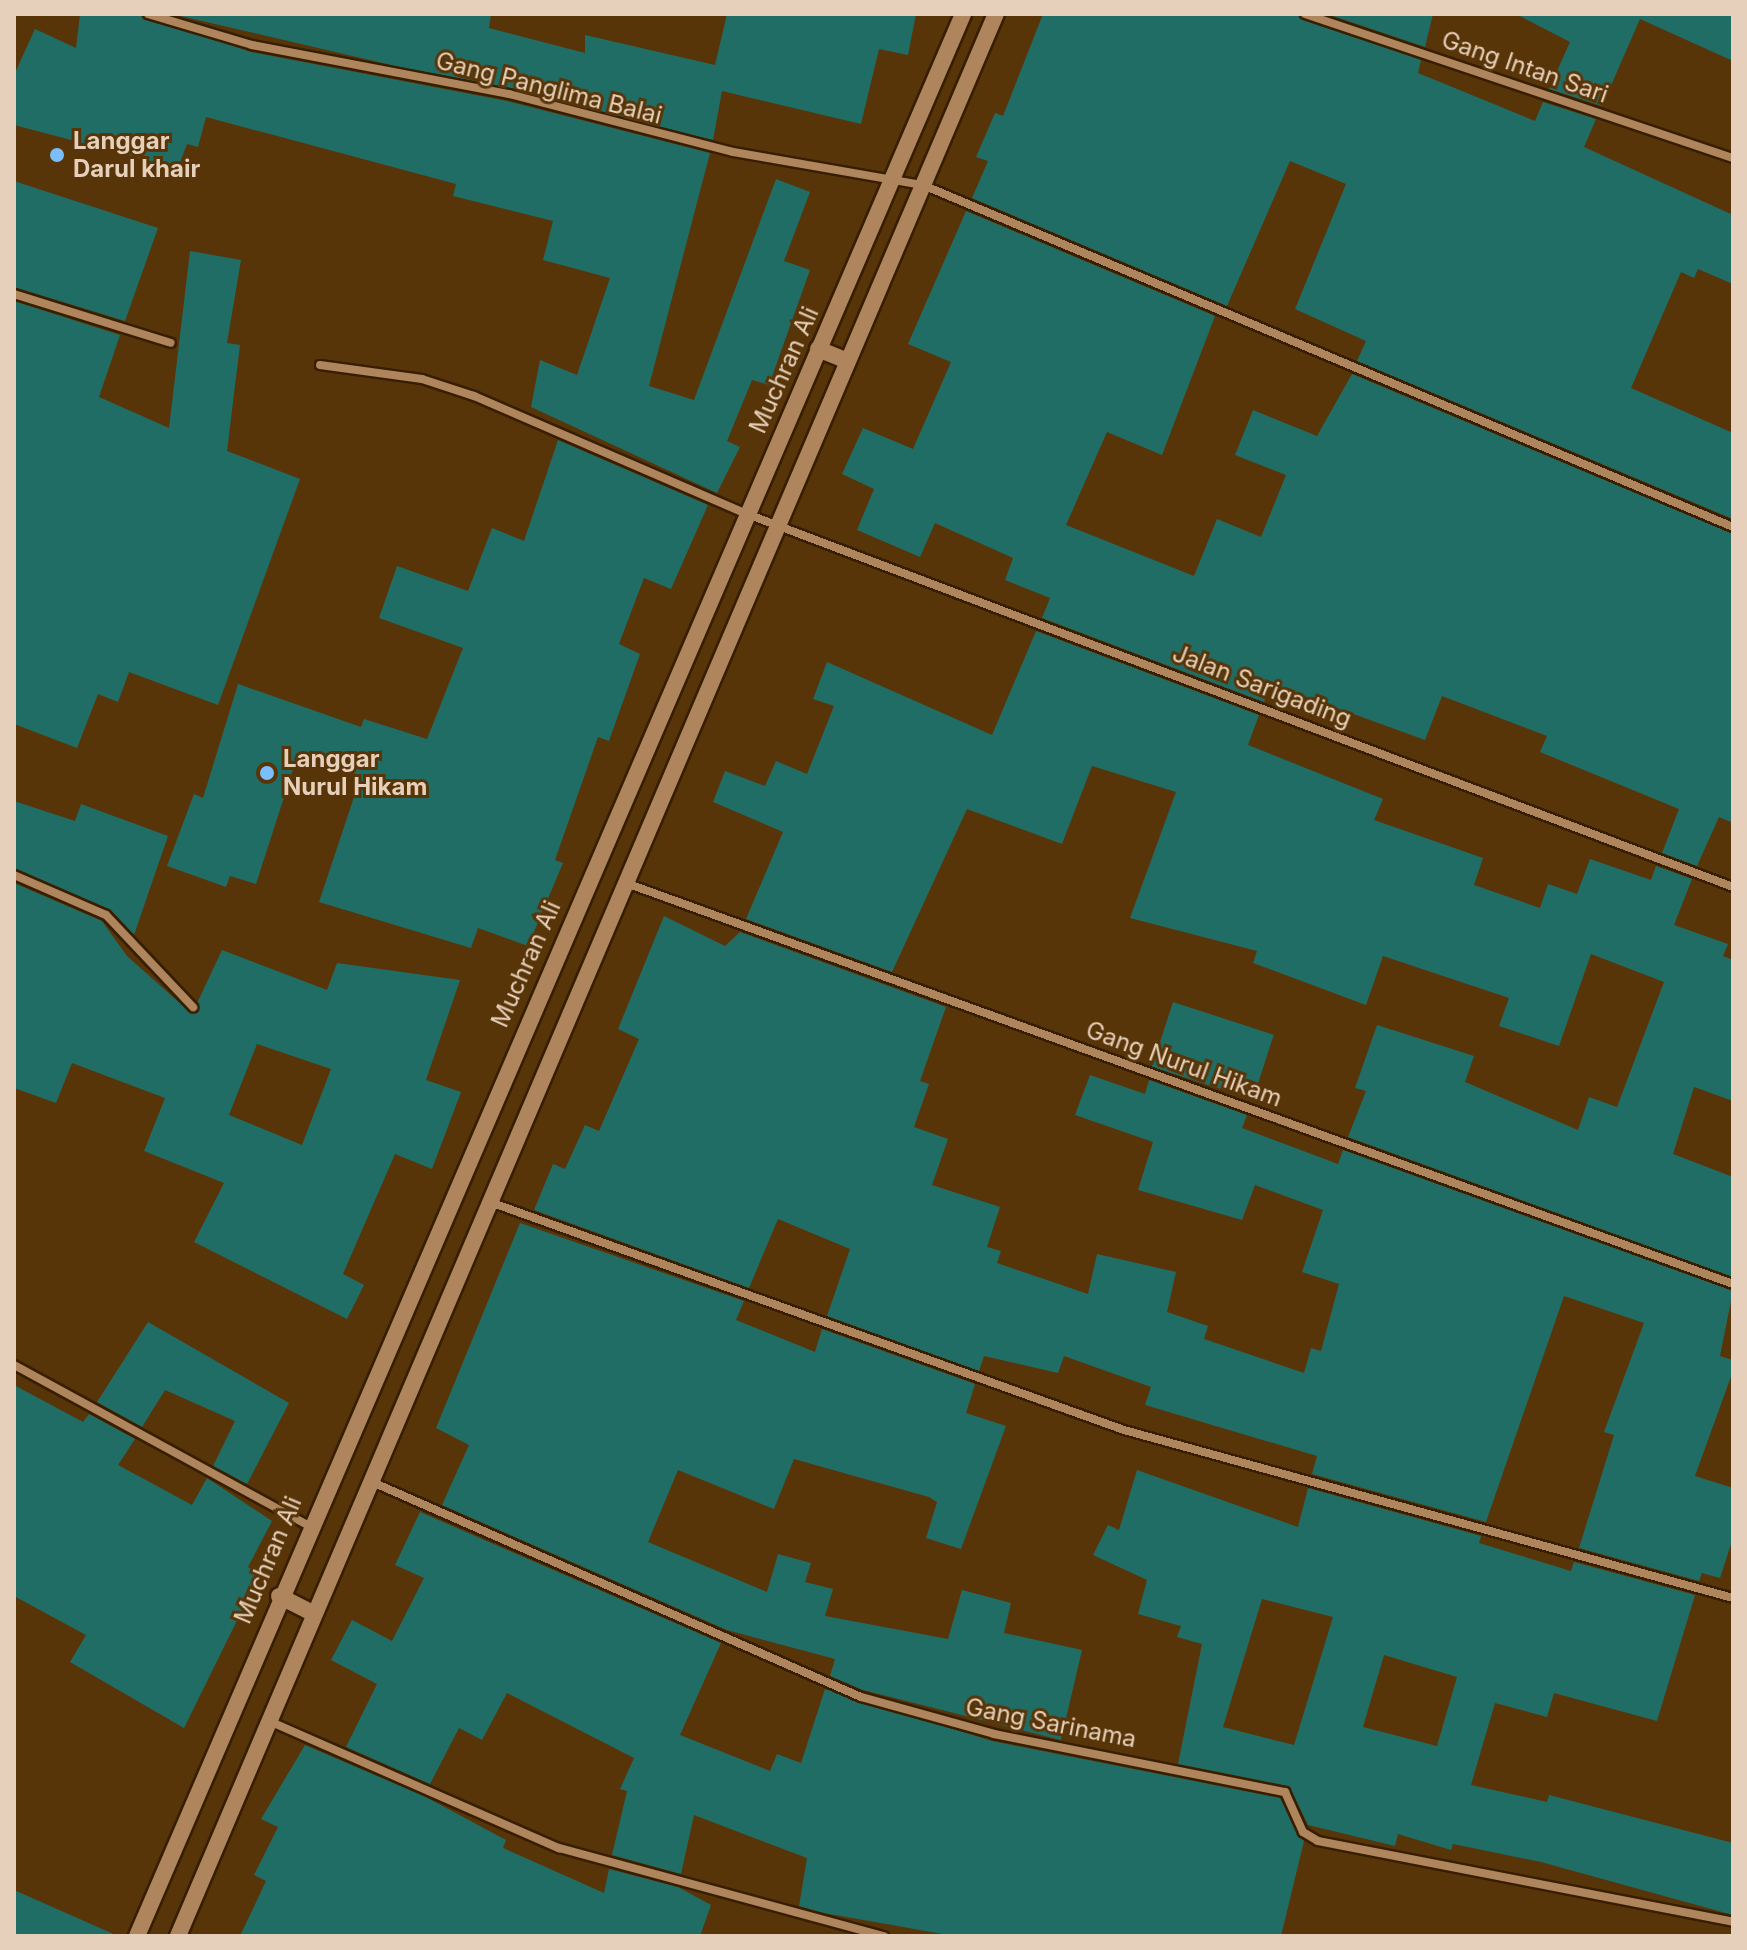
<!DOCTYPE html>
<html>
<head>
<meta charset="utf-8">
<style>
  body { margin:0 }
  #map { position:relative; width:1747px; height:1950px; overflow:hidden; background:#583508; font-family:Inter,sans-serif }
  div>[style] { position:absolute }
  .building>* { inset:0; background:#206d66; transform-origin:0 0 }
  .roads { filter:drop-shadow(2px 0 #381e00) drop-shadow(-2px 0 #381e00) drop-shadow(0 2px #381e00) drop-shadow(0 -2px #381e00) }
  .street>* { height:8px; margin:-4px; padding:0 4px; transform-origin:4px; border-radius:4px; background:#ae855c }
  .secondary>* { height:16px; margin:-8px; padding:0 8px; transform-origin:8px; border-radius:8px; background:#ae855c }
  .dots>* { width:22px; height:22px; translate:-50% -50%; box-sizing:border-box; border:4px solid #583508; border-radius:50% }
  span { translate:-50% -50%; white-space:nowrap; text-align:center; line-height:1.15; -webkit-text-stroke:6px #583508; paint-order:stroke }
  .street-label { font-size:24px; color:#e6d0bb }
  .poi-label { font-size:24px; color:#e6d0bb; font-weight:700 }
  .left { translate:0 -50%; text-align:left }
  .frame { position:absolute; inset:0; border:16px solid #e6d0bb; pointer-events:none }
</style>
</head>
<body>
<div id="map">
  <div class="building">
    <i style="clip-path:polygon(80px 14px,141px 14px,251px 52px,507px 101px,710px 153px,649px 386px,694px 400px,776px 179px,810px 192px,784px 261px,810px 270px,769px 385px,752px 380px,727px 441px,740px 447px,717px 493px,531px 407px,540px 360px,577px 375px,610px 278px,543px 260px,553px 221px,453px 196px,456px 184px,206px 117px,198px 147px,187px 144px,178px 168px,14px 125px,14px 75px,35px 29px,76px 48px)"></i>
    <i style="clip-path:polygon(172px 14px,491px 14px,489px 28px,585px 53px,585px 35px,715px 65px,727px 14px,916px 14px,908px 55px,879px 49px,861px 124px,722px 91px,713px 140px)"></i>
    <i style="clip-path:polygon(1043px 14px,1298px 14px,1421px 60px,1418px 73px,1535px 121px,1543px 102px,1596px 119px,1584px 147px,1733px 215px,1733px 284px,1698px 269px,1694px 278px,1681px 272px,1631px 388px,1733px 433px,1733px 519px,1357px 361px,1366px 341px,1295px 309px,1346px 184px,1290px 161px,1227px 306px,972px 198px,988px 161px,976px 157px,995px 113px,1003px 116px)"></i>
    <i style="clip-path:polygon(1327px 14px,1433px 14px,1425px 47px)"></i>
    <i style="clip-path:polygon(1516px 14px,1733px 14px,1733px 61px,1640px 19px,1602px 106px,1549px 89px,1570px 42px)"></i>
    <i style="clip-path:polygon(14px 181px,158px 228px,125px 321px,14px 287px)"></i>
    <i style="clip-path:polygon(966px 211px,1215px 316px,1162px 455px,1107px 432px,1066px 525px,1194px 576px,1217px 519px,1261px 537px,1286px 475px,1235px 455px,1253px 410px,1317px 436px,1352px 374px,1733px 534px,1733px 823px,1719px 817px,1697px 866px,1662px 853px,1679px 809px,1540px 752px,1547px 736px,1442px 696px,1425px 740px,1271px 684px,1264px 702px,1042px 618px,1050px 598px,1005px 580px,1013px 558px,935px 523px,920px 557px,857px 530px,874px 489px,842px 474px,863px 428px,913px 449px,951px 362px,908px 344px)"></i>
    <i style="clip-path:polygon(190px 251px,241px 260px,227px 343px,240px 345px,227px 451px,300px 479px,218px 705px,129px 672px,118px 702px,98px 694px,77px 748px,14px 724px,14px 301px,120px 335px,99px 397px,169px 428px)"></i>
    <i style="clip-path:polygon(558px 440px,708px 505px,671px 589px,644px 578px,619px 644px,640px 654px,609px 741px,598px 737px,555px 860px,563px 863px,528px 946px,478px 928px,471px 948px,319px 902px,361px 776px,298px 754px,256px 884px,230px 876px,226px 887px,167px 866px,194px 794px,203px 798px,238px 684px,361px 727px,364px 719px,427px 739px,463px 648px,379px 618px,397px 566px,468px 591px,492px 528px,524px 541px)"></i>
    <i style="clip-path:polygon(1036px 631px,1259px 715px,1248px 745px,1383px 799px,1374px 820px,1483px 858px,1474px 885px,1540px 908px,1548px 884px,1577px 894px,1590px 859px,1651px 880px,1656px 866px,1692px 879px,1674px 925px,1728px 944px,1723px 956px,1733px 960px,1733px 1101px,1694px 1087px,1673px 1154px,1733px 1177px,1733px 1277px,1348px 1137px,1366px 1091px,1355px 1088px,1377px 1025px,1474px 1056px,1465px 1082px,1578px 1130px,1589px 1097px,1617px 1107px,1664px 982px,1591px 954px,1559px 1046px,1499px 1026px,1509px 998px,1383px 956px,1366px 1005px,1253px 963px,1257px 951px,1130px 918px,1176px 792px,1092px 766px,1062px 844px,967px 809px,892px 972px,746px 919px,783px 832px,713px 802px,725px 771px,765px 786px,776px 761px,807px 774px,834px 706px,813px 699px,827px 662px,992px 735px)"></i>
    <i style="clip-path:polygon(14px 801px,75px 821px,81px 804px,168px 836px,134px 935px,109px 909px,14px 868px)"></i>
    <i style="clip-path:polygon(evenodd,14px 883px,102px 921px,127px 956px,192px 1014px,222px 950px,327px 990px,337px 963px,460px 980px,426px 1080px,461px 1092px,432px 1169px,395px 1154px,343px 1274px,364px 1285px,347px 1319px,194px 1242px,224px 1183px,144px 1151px,165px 1098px,72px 1063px,56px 1103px,14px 1088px,14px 883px,257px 1044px,331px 1069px,302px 1145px,229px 1115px,257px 1044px)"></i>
    <i style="clip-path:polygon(664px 916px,725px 946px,740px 932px,946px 1007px,920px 1081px,929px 1084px,914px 1127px,948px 1139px,932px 1185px,1000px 1207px,987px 1247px,1001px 1251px,997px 1263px,1088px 1294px,1097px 1254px,1176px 1272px,1167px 1312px,1208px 1326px,1204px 1339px,1304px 1373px,1311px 1348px,1321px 1351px,1339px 1284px,1302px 1272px,1323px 1210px,1255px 1185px,1242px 1220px,1138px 1190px,1153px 1142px,1075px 1115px,1090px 1075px,1145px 1094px,1149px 1080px,1247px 1115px,1242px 1128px,1338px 1164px,1343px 1150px,1733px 1291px,1720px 1356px,1733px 1360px,1733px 1371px,1695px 1476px,1733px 1488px,1733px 1538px,1720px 1578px,1702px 1573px,1699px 1581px,1579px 1548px,1614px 1435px,1604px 1432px,1644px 1323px,1564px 1296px,1486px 1522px,1312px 1474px,1317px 1456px,1145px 1405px,1151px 1387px,1064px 1356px,1058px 1373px,984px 1356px,979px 1371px,827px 1316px,850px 1249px,778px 1219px,749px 1288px,534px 1210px,553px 1164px,565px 1169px,585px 1125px,599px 1131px,639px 1039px,618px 1029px)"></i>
    <i style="left:1173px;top:1002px;width:106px;height:68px;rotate:18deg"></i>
    <i style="clip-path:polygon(520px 1223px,744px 1301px,736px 1320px,815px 1352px,822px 1329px,975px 1384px,966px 1413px,1006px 1426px,961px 1549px,926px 1538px,937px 1502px,929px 1497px,794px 1459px,774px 1509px,678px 1470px,648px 1542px,767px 1592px,778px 1554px,811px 1563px,805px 1582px,833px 1589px,825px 1616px,948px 1639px,962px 1590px,1011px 1603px,1004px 1633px,1082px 1650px,1061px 1740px,863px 1690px,830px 1676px,835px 1659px,727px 1630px,442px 1505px,469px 1445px,436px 1428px)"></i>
    <i style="clip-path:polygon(148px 1322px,289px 1403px,247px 1484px,213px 1466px,235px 1421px,165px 1390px,142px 1427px,97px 1402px)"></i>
    <i style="clip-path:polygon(14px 1385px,83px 1422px,89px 1414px,135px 1439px,118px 1465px,192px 1505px,207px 1478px,272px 1521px,248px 1567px,260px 1574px,184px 1728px,70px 1662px,86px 1635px,14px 1596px)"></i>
    <i style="clip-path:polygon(evenodd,1137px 1470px,1298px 1527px,1308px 1488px,1481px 1536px,1479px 1543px,1571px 1571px,1574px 1562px,1695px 1595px,1657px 1721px,1554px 1693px,1547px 1717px,1495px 1703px,1471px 1785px,1547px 1802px,1549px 1795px,1733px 1843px,1733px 1915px,1541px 1862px,1453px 1844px,1451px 1850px,1398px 1834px,1395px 1846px,1308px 1825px,1289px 1786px,1178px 1764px,1202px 1644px,1177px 1637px,1181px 1626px,1138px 1614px,1147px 1580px,1093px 1555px,1108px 1525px,1119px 1530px,1137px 1470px,1262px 1599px,1333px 1617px,1294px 1745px,1223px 1727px,1262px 1599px,1137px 1470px,1384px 1655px,1457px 1677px,1437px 1746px,1363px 1727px,1384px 1655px)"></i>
    <i style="clip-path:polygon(420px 1512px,721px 1643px,680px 1735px,770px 1771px,777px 1754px,801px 1763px,825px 1689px,992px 1741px,1280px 1798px,1304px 1841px,1281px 1936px,954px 1936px,824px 1913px,799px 1906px,807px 1858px,694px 1815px,681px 1874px,612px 1855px,627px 1791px,620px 1789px,634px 1758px,507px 1693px,482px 1740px,459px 1728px,430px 1784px,346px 1747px,377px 1684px,331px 1660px,352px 1620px,392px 1641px,424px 1578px,395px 1565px)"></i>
    <i style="clip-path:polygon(305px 1745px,424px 1796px,506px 1840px,503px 1848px,604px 1893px,609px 1869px,678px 1887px,711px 1905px,700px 1936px,240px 1936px,266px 1881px,254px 1875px,278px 1827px,261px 1819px)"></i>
    <i style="clip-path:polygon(14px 1890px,118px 1936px,14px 1936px)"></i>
  </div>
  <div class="roads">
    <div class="street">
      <i style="left:148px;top:14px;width:109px;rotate:16.6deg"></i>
      <i style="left:252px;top:45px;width:262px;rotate:10.8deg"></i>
      <i style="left:509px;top:94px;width:231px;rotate:14.5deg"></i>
      <i style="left:733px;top:152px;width:193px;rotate:9.9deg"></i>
      <i style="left:923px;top:185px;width:879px;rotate:22.89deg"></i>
      <i style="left:1305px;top:14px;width:452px;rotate:18.6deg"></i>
      <i style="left:14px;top:294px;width:164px;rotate:17.3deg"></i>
      <i style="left:320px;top:365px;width:103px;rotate:7.8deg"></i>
      <i style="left:422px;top:379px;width:55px;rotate:18.1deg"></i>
      <i style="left:474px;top:396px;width:297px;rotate:23.4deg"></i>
      <i style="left:747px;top:514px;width:1054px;rotate:20.72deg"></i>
      <i style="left:14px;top:875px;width:100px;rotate:23.5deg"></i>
      <i style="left:106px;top:915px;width:127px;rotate:46.6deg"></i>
      <i style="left:626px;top:883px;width:1177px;rotate:19.91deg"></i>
      <i style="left:490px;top:1202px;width:674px;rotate:19.78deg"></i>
      <i style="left:1124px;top:1430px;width:632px;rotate:15.42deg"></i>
      <i style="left:14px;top:1365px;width:335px;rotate:28.6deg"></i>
      <i style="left:370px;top:1481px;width:536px;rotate:23.75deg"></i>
      <i style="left:861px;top:1697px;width:138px;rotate:15.5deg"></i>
      <i style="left:994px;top:1734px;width:297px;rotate:11.3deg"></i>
      <i style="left:1285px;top:1792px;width:44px;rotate:65.8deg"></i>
      <i style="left:1303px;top:1832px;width:17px;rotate:31deg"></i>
      <i style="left:1318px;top:1841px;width:423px;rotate:11deg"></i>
      <i style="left:269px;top:1721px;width:317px;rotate:23.7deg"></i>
      <i style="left:559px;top:1848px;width:337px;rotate:15.2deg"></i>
    </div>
    <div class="secondary">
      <i style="left:818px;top:349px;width:32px;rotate:22deg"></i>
      <i style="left:279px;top:1596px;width:38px;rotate:27deg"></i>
      <i style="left:137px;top:1936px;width:2092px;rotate:-66.74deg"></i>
      <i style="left:178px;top:1936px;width:2089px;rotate:-66.95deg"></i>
    </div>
  </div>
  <div class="dots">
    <i style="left:57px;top:155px;background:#7cbef9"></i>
    <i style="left:267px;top:773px;background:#7cbef9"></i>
  </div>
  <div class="street-label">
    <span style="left:1525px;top:67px;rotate:19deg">Gang Intan Sari</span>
    <span style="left:549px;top:88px;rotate:14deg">Gang Panglima Balai</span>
    <span style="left:784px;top:370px;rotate:-66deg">Muchran Ali</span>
    <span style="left:1262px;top:686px;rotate:21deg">Jalan Sarigading</span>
    <span style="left:526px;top:964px;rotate:-66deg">Muchran Ali</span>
    <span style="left:1184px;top:1064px;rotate:20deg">Gang Nurul Hikam</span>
    <span style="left:268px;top:1560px;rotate:-67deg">Muchran Ali</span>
    <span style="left:1051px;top:1723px;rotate:11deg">Gang Sarinama</span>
  </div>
  <div class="poi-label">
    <span class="left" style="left:73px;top:155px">Langgar<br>Darul khair</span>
    <span class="left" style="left:283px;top:773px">Langgar<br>Nurul Hikam</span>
  </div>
  <div class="frame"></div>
</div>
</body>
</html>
